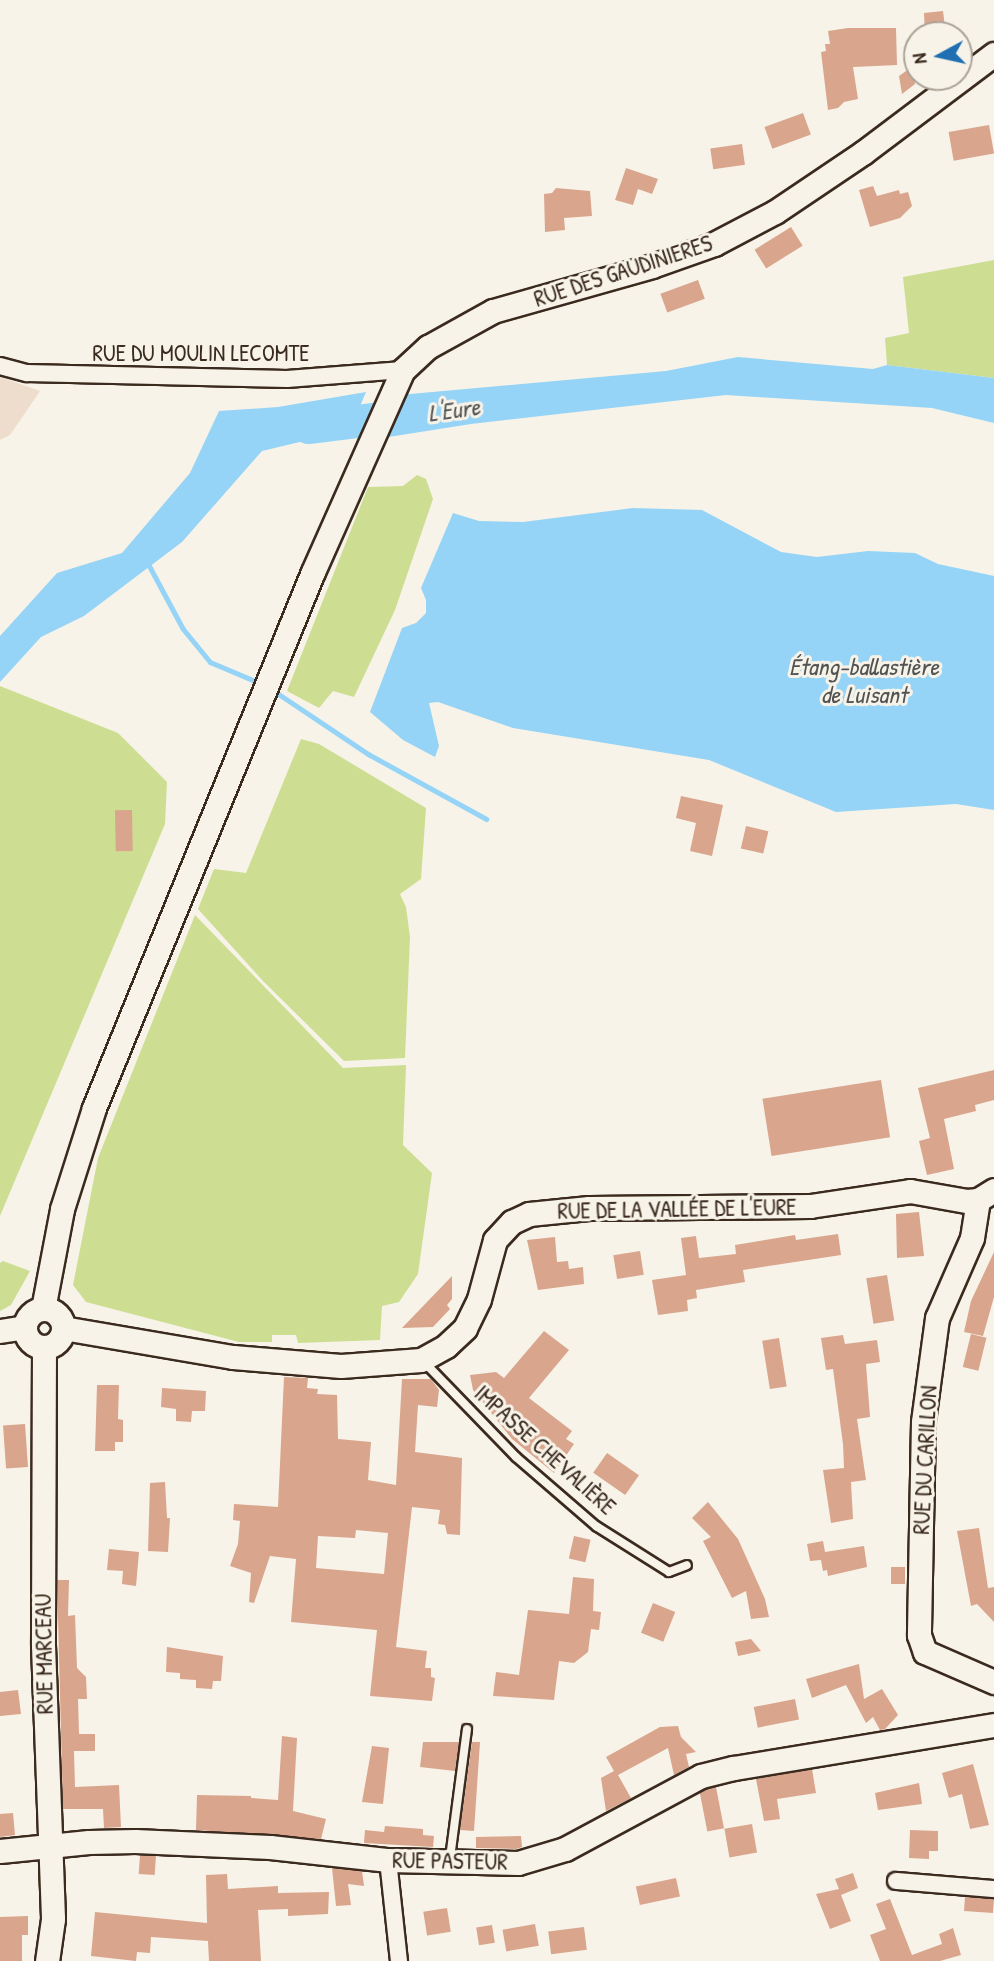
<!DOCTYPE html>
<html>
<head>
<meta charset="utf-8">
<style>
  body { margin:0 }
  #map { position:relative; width:994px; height:1961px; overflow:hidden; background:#f7f3e8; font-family:"Patrick Hand",sans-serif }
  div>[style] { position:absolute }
  .built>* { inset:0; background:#eedccd }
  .green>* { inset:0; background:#cdde92 }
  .water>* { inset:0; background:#95d4f6 }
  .stream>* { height:5px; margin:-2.5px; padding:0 2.5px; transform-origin:2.5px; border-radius:2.5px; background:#95d4f6 }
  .river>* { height:33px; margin:-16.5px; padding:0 16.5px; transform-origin:16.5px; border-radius:16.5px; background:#95d4f6 }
  .building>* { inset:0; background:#d9a58d; transform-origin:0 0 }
  .roads { filter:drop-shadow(2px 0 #3b2a1e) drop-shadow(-2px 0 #3b2a1e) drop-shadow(0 2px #3b2a1e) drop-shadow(0 -2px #3b2a1e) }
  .lane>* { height:8px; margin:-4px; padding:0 4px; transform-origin:4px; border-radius:4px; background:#f7f3e8 }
  .street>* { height:16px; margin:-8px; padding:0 8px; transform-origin:8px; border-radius:8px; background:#f7f3e8 }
  .secondary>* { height:23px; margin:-11.5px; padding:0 11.5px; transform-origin:11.5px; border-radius:11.5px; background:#f7f3e8 }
  .secondary>.ring { margin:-11.5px; padding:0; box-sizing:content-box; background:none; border:23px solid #f7f3e8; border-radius:50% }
  span { translate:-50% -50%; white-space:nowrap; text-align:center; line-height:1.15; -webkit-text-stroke:6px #f7f3e8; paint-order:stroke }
  .street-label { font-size:23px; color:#3b2a1e }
  .water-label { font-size:24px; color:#525454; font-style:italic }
  .north { position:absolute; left:903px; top:21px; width:70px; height:70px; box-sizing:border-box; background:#f7f3e8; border:2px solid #aca397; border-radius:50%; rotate:262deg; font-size:19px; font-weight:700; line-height:28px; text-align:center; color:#3b2a1e }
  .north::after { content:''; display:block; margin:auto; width:24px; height:32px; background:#1f6fb2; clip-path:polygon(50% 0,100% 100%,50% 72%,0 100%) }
</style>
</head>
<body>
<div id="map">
  <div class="built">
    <i style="clip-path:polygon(0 377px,40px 391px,10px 435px,0 440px)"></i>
  </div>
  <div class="green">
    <i style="clip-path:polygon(994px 260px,994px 378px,887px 365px,885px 338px,909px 333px,903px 277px)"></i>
    <i style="clip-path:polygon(417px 475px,426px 479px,433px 499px,395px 610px,354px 697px,333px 691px,319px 708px,287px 691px,368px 487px,403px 486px)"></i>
    <i style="clip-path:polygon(0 686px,118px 733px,167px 782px,165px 824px,0 1216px)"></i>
    <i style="clip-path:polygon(301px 739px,319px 744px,426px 808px,421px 879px,400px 894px,406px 907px,410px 937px,405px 1058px,344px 1061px,263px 981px,198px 909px,214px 869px,246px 873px)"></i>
    <i style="clip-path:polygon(195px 915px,343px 1068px,406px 1065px,403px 1145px,432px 1173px,418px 1274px,399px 1302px,382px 1306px,380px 1340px,298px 1343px,296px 1335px,272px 1335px,272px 1342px,239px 1342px,86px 1302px,73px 1285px,98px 1158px)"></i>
    <i style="clip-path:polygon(3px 1261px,30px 1271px,11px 1305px,0 1311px,0 1263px)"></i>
  </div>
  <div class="water">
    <i style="clip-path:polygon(738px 357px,873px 369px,887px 365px,994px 378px,994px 423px,932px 408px,726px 395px,471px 424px,382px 438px,399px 395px,666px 371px)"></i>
    <i style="clip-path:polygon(366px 392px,350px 430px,262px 451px,182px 542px,84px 616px,41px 637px,0 682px,0 636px,57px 573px,122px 553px,190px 473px,219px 411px,278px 407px)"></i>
    <i style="clip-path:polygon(633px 508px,702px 510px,781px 552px,817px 557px,868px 551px,915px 553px,938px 564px,994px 576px,994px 810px,956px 804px,836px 812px,709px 760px,513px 728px,438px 702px,429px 703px,439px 746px,435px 757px,403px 740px,370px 712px,402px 628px,416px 623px,426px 613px,426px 600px,421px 588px,453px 513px,479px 521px,523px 522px)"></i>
  </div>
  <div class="stream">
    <i style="left:147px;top:562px;width:76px;rotate:61.8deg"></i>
    <i style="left:183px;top:629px;width:43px;rotate:50.7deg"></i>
    <i style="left:210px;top:662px;width:56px;rotate:22.9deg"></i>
    <i style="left:271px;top:689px;width:117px;rotate:33.8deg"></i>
    <i style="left:368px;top:754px;width:135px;rotate:28.8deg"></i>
  </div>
  <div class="river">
    <i style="left:308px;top:427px;width:107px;rotate:-7deg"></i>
  </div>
  <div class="building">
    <i style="clip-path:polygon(943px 11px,946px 35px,925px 35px,924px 13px)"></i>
    <i style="clip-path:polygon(848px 28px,896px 28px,897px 65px,853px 67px,858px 99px,844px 102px,838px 108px,828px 110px,821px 52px,826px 51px,825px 44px,830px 44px,828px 31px)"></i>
    <i style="clip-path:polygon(913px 66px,915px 84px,902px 94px,899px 76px)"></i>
    <i style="left:803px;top:113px;width:23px;height:41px;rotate:70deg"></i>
    <i style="left:989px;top:125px;width:29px;height:41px;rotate:80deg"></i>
    <i style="left:742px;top:144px;width:21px;height:32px;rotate:82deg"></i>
    <i style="clip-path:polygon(626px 168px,658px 179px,652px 194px,638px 189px,633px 205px,615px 200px)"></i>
    <i style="clip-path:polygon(873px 186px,877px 196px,899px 190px,900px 194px,908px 192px,912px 206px,900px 218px,870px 227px,859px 190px)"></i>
    <i style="clip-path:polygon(556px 188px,590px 191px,592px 216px,564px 218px,565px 230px,545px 232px,544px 194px,552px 193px)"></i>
    <i style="left:791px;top:227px;width:22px;height:43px;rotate:58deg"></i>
    <i style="left:698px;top:280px;width:20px;height:40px;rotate:70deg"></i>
    <i style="clip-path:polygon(681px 796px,723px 805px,712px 856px,690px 851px,696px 823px,676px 818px)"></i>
    <i style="left:132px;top:810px;width:41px;height:17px;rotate:89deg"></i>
    <i style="left:746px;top:826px;width:23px;height:23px;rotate:13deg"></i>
    <i style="clip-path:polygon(994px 1070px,994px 1100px,975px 1105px,976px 1111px,944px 1119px,954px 1169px,927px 1175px,919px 1141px,930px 1138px,918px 1088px)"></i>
    <i style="left:881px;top:1080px;width:58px;height:120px;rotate:81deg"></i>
    <i style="clip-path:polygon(919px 1212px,924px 1256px,897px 1258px,896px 1214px)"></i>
    <i style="clip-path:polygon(838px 1234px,841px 1255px,743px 1270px,745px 1282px,696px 1290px,697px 1298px,687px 1300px,688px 1311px,658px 1315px,652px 1280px,686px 1275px,681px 1238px,696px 1236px,699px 1258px,736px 1254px,735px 1245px,795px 1235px,796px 1240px)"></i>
    <i style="clip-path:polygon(555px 1237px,557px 1262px,568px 1261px,569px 1269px,583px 1267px,584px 1284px,538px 1290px,527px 1240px)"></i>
    <i style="left:640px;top:1251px;width:24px;height:27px;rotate:81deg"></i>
    <i style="clip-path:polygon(994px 1252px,994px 1297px,983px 1336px,964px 1332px,971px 1301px)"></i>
    <i style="left:887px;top:1275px;width:46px;height:21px;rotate:81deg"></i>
    <i style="clip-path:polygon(452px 1276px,452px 1299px,447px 1305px,450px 1309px,433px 1327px,402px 1328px)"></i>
    <i style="clip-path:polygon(544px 1331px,569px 1350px,529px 1398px,572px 1431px,566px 1439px,574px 1444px,554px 1473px,512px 1439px,473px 1390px,470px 1375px,496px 1372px,504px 1378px)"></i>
    <i style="left:971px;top:1334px;width:16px;height:34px;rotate:14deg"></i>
    <i style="clip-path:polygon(843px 1335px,845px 1344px,877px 1340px,880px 1362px,866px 1364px,870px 1417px,857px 1419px,866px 1480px,851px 1482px,853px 1519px,831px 1523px,823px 1470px,844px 1468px,843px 1444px,833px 1369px,826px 1370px,821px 1338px)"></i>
    <i style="left:779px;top:1338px;width:49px;height:17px;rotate:81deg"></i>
    <i style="clip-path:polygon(evenodd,284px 1377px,308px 1378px,307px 1388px,318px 1389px,317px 1394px,337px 1395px,338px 1439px,371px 1442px,368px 1480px,396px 1485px,402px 1379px,431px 1379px,439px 1390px,437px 1407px,418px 1405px,415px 1452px,462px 1458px,460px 1535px,447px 1534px,445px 1525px,438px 1524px,440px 1510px,412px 1507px,396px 1647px,427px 1651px,425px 1668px,431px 1668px,431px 1677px,435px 1678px,432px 1701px,370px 1696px,377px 1630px,291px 1622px,296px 1559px,270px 1556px,254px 1603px,249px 1602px,251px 1573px,230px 1566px,238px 1544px,240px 1521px,233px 1520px,234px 1504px,278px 1507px,284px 1377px,356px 1530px,388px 1533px,384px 1574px,316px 1568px,318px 1536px,355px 1538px,356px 1530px)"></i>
    <i style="clip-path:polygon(97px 1385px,119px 1385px,118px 1419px,123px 1420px,123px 1442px,115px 1442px,115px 1451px,95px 1451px)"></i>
    <i style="clip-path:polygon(162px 1388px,206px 1391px,205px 1411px,192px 1411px,191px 1422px,176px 1421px,176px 1409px,161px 1407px)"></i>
    <i style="left:25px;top:1424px;width:43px;height:22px;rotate:86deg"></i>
    <i style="left:607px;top:1453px;width:39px;height:24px;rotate:35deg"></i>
    <i style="clip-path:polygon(165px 1482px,167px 1518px,170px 1518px,168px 1552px,148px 1551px,150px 1483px)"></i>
    <i style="clip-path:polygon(708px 1502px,738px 1539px,765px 1599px,769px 1617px,751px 1619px,746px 1591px,732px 1598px,703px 1541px,711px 1537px,692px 1518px)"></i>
    <i style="clip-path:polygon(979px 1528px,988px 1588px,994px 1587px,994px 1622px,977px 1604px,971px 1606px,957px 1531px)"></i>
    <i style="left:574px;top:1536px;width:17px;height:23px;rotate:13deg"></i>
    <i style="clip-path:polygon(823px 1541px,825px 1552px,864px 1546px,867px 1567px,828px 1576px,827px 1570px,823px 1571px,821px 1560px,810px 1561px,807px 1544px)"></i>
    <i style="clip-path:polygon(109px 1549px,139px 1552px,136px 1586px,122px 1584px,123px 1571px,107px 1570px)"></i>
    <i style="left:891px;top:1567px;width:14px;height:17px"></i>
    <i style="clip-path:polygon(573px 1577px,594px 1579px,593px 1611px,601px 1612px,599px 1630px,591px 1629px,588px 1652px,574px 1663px,559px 1661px,554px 1700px,493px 1696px,496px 1672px,519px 1675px,528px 1610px,569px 1614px)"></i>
    <i style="clip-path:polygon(57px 1580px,69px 1580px,68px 1616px,75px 1615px,77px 1668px,86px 1677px,87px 1699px,78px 1699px,79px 1734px,95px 1734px,95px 1751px,74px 1751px,75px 1787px,119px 1785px,121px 1827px,104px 1828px,103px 1809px,63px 1809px)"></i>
    <i style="left:653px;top:1603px;width:24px;height:32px;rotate:22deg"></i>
    <i style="clip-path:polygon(751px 1639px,761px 1651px,738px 1656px,735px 1642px)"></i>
    <i style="clip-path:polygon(167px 1647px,223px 1656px,221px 1681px,213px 1681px,212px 1689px,196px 1688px,196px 1680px,180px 1679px,180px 1673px,166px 1672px)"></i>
    <i style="clip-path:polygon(859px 1664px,864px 1699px,882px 1689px,898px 1715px,885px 1729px,880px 1730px,873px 1717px,866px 1723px,846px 1685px,812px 1698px,806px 1679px)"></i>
    <i style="clip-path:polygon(18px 1690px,21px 1714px,0 1716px,0 1692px)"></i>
    <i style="left:795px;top:1699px;width:21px;height:42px;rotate:79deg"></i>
    <i style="clip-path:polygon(678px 1726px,681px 1737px,696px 1752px,686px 1754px,689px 1767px,674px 1775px,668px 1748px,618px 1775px,631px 1798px,606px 1811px,601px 1778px,614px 1771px,606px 1757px,660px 1727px)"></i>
    <i style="clip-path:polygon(282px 1736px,297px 1738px,293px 1811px,326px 1819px,321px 1839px,196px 1830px,197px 1795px,251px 1796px,251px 1798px,278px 1800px)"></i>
    <i style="clip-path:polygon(423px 1742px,459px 1742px,455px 1771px,420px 1767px)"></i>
    <i style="clip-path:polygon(472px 1742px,480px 1742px,474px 1831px,460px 1830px)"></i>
    <i style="clip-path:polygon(372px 1746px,389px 1748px,383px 1804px,362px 1802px)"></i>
    <i style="clip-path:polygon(973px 1764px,989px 1825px,970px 1829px,962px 1794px,949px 1798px,942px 1773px)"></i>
    <i style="clip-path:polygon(812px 1769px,816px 1793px,777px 1799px,780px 1819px,764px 1821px,756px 1779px)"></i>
    <i style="clip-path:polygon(919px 1783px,922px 1804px,878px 1810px,875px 1793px)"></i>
    <i style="left:716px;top:1787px;width:42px;height:17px;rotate:79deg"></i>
    <i style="clip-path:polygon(13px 1813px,15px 1835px,0 1837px,0 1814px)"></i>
    <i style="left:752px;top:1824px;width:29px;height:28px;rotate:80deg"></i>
    <i style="clip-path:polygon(385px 1826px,423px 1829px,423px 1835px,434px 1836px,433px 1847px,364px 1843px,365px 1830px,384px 1832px)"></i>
    <i style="clip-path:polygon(910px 1830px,938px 1831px,938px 1851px,929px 1851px,929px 1859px,909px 1858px)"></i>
    <i style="clip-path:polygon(521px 1836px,522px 1847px,516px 1849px,476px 1848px,476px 1837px)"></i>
    <i style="left:140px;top:1855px;width:16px;height:19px;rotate:4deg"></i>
    <i style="clip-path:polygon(332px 1868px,362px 1871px,364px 1886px,348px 1884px,351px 1905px,336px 1906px)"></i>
    <i style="clip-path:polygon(853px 1873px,858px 1888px,841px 1895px,851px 1921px,830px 1929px,816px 1894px,839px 1889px,835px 1879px)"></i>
    <i style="clip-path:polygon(227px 1874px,228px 1889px,278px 1886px,278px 1893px,329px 1892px,328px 1914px,288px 1916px,288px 1909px,258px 1910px,261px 1961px,209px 1961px,208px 1941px,151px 1937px,150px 1953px,137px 1952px,136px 1961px,91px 1956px,95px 1912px,207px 1923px,206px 1875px)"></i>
    <i style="left:676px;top:1878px;width:19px;height:41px;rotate:78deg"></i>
    <i style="left:965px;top:1897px;width:29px;height:14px;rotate:4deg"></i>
    <i style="clip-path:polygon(890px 1899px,912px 1955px,942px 1944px,939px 1934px,953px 1928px,961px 1955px,940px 1961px,880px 1961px,870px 1935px,886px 1929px,876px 1904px)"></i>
    <i style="left:447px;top:1908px;width:24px;height:24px;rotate:81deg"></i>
    <i style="clip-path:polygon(28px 1916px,28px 1935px,22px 1935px,22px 1961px,0 1961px,0 1917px)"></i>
    <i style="left:535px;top:1924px;width:22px;height:33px;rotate:80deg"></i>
    <i style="left:492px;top:1925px;width:18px;height:16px;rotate:81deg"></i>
    <i style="left:584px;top:1927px;width:23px;height:36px;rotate:83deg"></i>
  </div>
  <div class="roads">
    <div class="lane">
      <i style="left:424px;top:1362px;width:132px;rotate:45.9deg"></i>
      <i style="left:516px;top:1457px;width:106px;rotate:40.8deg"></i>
      <i style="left:596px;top:1526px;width:86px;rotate:32.2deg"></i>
      <i style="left:669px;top:1572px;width:19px;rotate:-21deg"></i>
      <i style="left:450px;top:1858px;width:130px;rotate:-82.5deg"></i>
    </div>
    <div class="street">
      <i style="left:0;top:366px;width:28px;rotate:15deg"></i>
      <i style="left:27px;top:373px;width:260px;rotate:1.3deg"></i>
      <i style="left:287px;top:379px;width:116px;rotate:-4.4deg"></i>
      <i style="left:388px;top:1860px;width:102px;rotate:83.8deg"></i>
      <i style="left:896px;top:1881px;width:98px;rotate:4.7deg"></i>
    </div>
    <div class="secondary">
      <i style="left:978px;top:1200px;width:38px;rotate:99deg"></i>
      <i style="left:972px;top:1238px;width:87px;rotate:113.6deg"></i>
      <i style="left:937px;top:1318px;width:105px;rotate:97.7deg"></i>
      <i style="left:923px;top:1422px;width:213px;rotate:91.1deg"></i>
      <i style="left:919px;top:1635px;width:18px;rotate:71deg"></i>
      <i style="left:925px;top:1652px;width:75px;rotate:23.5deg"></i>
      <i style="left:43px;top:1309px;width:102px;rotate:-79.2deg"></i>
      <i style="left:62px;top:1209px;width:106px;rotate:-72.4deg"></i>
      <i style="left:94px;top:1108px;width:577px;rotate:-67.79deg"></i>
      <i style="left:312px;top:574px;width:223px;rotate:-66deg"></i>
      <i style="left:403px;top:370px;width:34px;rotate:-43deg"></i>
      <i style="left:428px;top:347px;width:74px;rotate:-29deg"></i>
      <i style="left:493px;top:311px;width:165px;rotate:-15.8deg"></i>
      <i style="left:652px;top:266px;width:66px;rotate:-19.5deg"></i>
      <i style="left:714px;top:244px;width:69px;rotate:-27.7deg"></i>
      <i style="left:775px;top:212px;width:107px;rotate:-34deg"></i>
      <i style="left:864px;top:152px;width:163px;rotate:-37deg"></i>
      <i class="ring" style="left:25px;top:1309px;width:15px;height:15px"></i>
      <i style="left:63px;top:1328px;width:172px;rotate:9.7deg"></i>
      <i style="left:233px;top:1357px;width:108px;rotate:4.8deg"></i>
      <i style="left:341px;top:1366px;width:80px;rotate:-4.3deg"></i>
      <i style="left:421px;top:1360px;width:29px;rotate:-29deg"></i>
      <i style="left:446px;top:1346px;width:26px;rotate:-43deg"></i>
      <i style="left:465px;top:1328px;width:32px;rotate:-64deg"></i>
      <i style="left:479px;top:1299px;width:61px;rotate:-74.8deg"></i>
      <i style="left:495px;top:1240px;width:25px;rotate:-47deg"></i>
      <i style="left:512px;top:1222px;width:19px;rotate:-25deg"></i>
      <i style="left:529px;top:1214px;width:60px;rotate:-5.7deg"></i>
      <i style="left:589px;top:1208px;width:221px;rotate:-0.5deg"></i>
      <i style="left:810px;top:1206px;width:101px;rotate:-8.5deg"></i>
      <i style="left:910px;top:1191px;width:58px;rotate:10deg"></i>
      <i style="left:967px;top:1201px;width:11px;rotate:-5deg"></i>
      <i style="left:978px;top:1200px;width:19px;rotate:-32deg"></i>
      <i style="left:0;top:1331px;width:25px;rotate:-9deg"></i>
      <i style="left:44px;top:1347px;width:298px;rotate:90.2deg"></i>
      <i style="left:43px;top:1645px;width:274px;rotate:87.9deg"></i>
      <i style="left:53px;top:1919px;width:42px;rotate:98.1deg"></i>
      <i style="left:0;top:1851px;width:89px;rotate:-5.8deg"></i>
      <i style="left:89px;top:1842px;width:46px;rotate:-1.2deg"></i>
      <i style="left:135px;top:1841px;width:135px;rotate:2.5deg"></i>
      <i style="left:270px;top:1847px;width:119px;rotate:6.3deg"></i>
      <i style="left:388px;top:1860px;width:130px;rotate:1.3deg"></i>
      <i style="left:518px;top:1863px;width:49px;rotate:-16.6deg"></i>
      <i style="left:565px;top:1849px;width:154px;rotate:-28.2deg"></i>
      <i style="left:701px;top:1776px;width:34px;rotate:-14deg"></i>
      <i style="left:734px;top:1768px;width:264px;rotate:-9.4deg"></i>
    </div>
  </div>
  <div class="street-label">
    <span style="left:623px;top:271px;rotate:-18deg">RUE DES GAUDINIERES</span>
    <span style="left:201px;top:353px">RUE DU MOULIN LECOMTE</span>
    <span style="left:677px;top:1209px;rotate:-1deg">RUE DE LA VALLÉE DE L'EURE</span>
    <span style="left:545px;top:1450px;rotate:42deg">IMPASSE CHEVALIÈRE</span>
    <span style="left:925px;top:1460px;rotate:-87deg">RUE DU CARILLON</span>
    <span style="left:44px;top:1654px;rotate:-91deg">RUE MARCEAU</span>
    <span style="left:450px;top:1861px;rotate:1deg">RUE PASTEUR</span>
  </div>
  <div class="water-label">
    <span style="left:454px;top:410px;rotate:-8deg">L'Eure</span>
    <span style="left:864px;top:681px">Étang-ballastière<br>de Luisant</span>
  </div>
  <div class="north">N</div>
</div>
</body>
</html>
